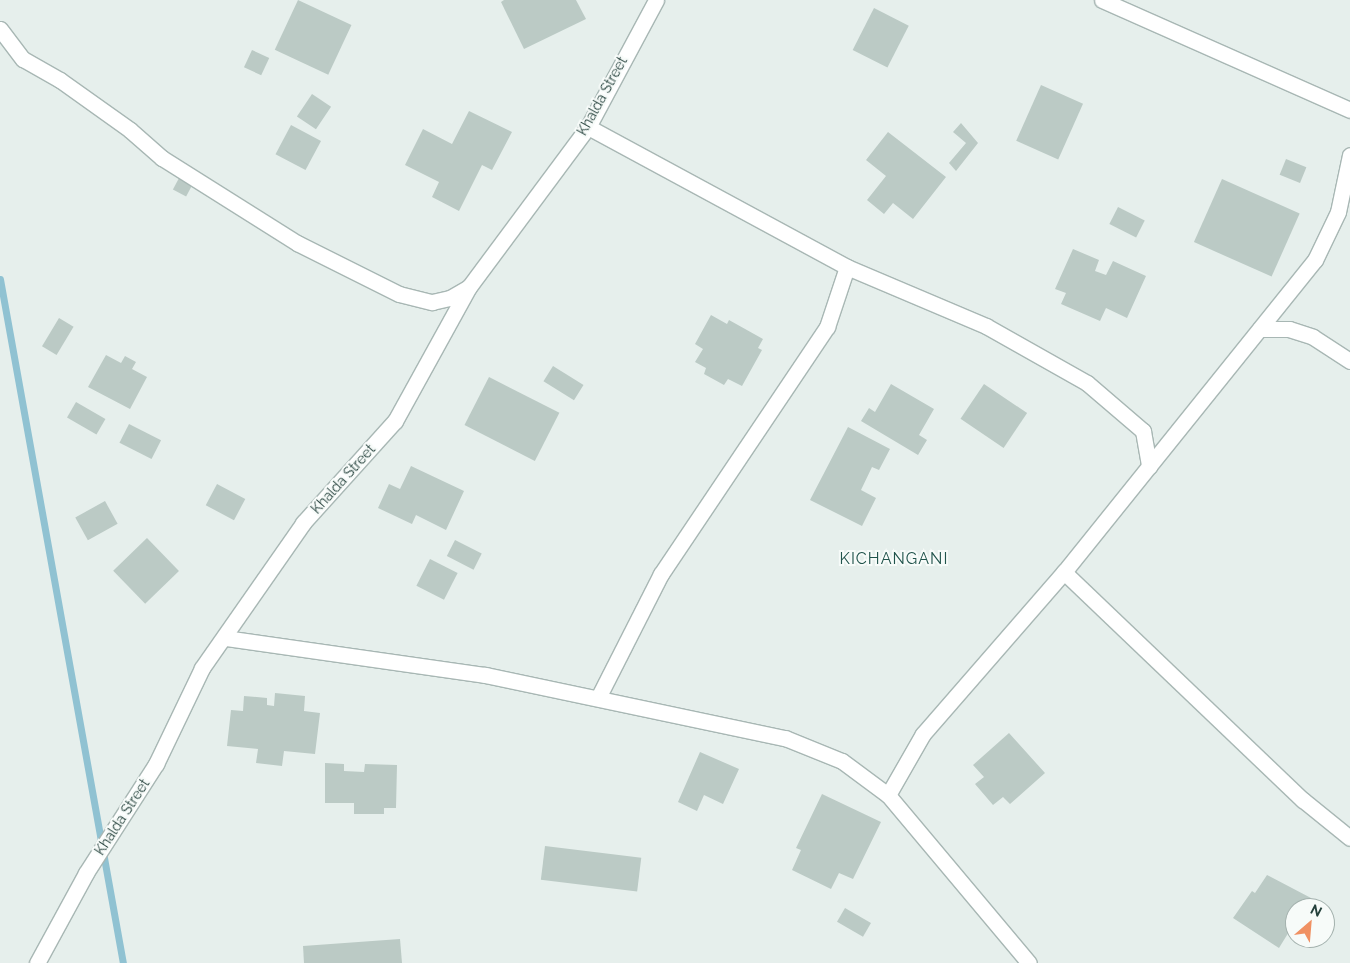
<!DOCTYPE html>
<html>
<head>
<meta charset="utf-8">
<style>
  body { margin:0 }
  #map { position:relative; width:1350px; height:963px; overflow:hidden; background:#e6efec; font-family:Raleway,sans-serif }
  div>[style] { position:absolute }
  .stream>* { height:7px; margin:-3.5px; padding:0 3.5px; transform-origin:3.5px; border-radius:3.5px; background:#90c2d2 }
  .building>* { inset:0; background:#bbcac5; transform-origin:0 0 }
  .roads { filter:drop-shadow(1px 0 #a8b7b4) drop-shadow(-1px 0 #a8b7b4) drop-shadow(0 1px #a8b7b4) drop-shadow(0 -1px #a8b7b4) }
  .street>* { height:15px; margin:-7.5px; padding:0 7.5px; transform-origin:7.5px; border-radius:7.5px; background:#fff }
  span { translate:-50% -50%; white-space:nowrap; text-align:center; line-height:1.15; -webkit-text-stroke:4px #f7fbf9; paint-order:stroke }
  .street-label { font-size:14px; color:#25413c }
  .quarter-label { font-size:16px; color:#20534b; letter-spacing:1px }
  .north { position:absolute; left:1285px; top:898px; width:50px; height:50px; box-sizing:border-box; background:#f7fbf9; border:1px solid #a3b1ad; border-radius:50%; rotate:27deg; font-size:14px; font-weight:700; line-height:20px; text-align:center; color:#25413c }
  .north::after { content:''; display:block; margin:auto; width:18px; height:22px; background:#f09163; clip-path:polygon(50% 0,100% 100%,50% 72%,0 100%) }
</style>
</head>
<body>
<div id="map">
  <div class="stream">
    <i style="left:0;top:279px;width:695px;rotate:79.81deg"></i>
  </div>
  <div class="building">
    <i style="left:298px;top:0;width:59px;height:55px;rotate:25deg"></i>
    <i style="clip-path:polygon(504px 0,576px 0,586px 19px,524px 49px,501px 2px)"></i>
    <i style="left:874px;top:8px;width:39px;height:47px;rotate:27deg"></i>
    <i style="left:252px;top:50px;width:19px;height:19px;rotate:25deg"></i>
    <i style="left:1041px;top:85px;width:46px;height:61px;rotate:24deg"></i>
    <i style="left:312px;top:94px;width:23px;height:27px;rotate:34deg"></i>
    <i style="clip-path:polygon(469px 111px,512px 132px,492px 170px,482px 165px,459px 211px,432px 197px,439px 182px,405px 165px,423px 129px,452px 144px)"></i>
    <i style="clip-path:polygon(961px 123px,978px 143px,956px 171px,949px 163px,966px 143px,953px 132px)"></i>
    <i style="left:291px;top:125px;width:34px;height:33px;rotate:28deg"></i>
    <i style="clip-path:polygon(888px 132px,946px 177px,913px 219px,893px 203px,884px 214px,867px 200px,886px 176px,866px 160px)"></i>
    <i style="left:1286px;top:159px;width:22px;height:17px;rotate:22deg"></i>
    <i style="left:179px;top:178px;width:15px;height:13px;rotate:28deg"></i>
    <i style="left:1222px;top:179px;width:85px;height:69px;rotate:24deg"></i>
    <i style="left:1118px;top:207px;width:30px;height:19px;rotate:27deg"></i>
    <i style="clip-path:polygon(1073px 249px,1099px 260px,1095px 271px,1106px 275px,1113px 261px,1146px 276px,1127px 318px,1106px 308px,1100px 321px,1061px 304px,1066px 293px,1055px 289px)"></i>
    <i style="clip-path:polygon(711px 315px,727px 324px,729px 320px,763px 339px,758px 348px,762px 350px,742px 386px,728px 379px,724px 385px,704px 374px,706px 368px,695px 362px,703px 349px,695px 344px)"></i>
    <i style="left:59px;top:318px;width:17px;height:33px;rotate:31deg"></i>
    <i style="clip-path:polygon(106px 355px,121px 363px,125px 356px,136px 362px,132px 369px,147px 377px,130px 409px,88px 387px)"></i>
    <i style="left:553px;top:366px;width:36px;height:18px;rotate:32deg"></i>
    <i style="left:489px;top:377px;width:79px;height:54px;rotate:27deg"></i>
    <i style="clip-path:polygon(891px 384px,934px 409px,919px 435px,927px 440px,918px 455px,861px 421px,869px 408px,875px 412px)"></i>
    <i style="left:984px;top:384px;width:52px;height:42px;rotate:34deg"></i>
    <i style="left:76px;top:402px;width:34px;height:18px;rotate:30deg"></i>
    <i style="left:129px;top:424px;width:36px;height:21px;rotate:27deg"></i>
    <i style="clip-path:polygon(848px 427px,890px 449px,879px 470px,872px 467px,861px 490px,876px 498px,862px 526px,810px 500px)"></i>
    <i style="clip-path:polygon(411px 466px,464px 491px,446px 530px,416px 515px,412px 524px,378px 508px,389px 484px,400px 489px)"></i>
    <i style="left:217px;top:484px;width:32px;height:24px;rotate:28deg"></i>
    <i style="left:105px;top:501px;width:26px;height:34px;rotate:61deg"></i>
    <i style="left:147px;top:538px;width:46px;height:47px;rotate:46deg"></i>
    <i style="left:455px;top:540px;width:30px;height:18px;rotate:27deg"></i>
    <i style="left:430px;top:559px;width:31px;height:30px;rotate:27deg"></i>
    <i style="clip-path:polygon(275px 693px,305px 696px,304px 711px,320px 713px,315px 754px,284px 751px,282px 766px,256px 763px,258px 749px,227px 746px,231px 710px,243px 711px,244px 696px,267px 698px,267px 705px,274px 706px)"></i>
    <i style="clip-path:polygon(1009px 733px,1045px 773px,1010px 804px,1003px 797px,993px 805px,975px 784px,984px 777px,973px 765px)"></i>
    <i style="clip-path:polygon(700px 752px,739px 769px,723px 804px,704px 795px,697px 811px,678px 802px)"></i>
    <i style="clip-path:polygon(325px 763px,344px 764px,344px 771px,364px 772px,365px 764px,397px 765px,396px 808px,384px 808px,384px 814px,354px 814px,354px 803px,325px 803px)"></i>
    <i style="clip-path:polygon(822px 794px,881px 822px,853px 879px,839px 873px,831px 889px,792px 870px,801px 850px,796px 848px)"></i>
    <i style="left:545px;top:846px;width:97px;height:34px;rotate:7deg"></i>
    <i style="clip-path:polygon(1267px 875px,1311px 898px,1304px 908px,1295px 908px,1295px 922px,1279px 948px,1233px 918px,1252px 891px,1255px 893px)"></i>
    <i style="left:845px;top:908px;width:30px;height:16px;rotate:30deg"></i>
    <i style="clip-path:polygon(400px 939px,402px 963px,304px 963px,303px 946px)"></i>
  </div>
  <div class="roads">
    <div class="street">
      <i style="left:1102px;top:0;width:271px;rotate:23.9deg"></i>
      <i style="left:0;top:29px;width:38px;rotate:53deg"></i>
      <i style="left:23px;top:59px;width:43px;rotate:29.6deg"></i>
      <i style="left:60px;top:80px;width:86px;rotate:35.5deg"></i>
      <i style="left:130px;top:130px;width:43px;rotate:41.2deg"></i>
      <i style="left:162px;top:158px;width:160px;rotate:32.2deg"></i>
      <i style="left:297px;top:243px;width:114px;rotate:26.6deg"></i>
      <i style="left:399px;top:294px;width:34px;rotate:14deg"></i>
      <i style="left:432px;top:302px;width:18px;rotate:-13deg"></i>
      <i style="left:450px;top:298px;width:20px;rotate:-30deg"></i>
      <i style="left:588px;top:127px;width:294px;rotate:28.4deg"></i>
      <i style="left:847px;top:267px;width:151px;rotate:23deg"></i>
      <i style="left:986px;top:326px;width:116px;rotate:29.4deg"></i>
      <i style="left:1087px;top:383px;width:74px;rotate:40.6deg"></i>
      <i style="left:1143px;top:431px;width:36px;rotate:80deg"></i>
      <i style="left:1260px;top:329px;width:29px"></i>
      <i style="left:1289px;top:329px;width:25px;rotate:18deg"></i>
      <i style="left:1313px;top:337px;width:44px;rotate:33deg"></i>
      <i style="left:1064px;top:572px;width:330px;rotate:43.7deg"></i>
      <i style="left:1303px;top:800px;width:60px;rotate:39deg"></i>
      <i style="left:225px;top:638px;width:263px;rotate:8.1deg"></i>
      <i style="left:485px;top:675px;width:307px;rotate:11.9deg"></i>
      <i style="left:785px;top:738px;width:61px;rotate:22deg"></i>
      <i style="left:842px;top:761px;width:57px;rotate:36.5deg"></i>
      <i style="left:888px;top:795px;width:219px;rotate:50deg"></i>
      <i style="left:598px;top:698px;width:139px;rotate:-63.1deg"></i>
      <i style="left:661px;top:574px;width:298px;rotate:-56.1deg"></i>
      <i style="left:827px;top:327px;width:63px;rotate:-71.6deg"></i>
      <i style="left:888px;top:795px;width:70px;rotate:-60.2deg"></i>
      <i style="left:923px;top:734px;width:215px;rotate:-49deg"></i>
      <i style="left:1064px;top:572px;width:400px;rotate:-51.2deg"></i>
      <i style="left:1315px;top:260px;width:53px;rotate:-64.4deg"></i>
      <i style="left:1338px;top:212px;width:58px;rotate:-78.1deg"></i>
      <i style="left:37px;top:963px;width:102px;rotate:-61.4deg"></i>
      <i style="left:86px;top:873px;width:130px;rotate:-57.3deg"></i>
      <i style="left:156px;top:764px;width:106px;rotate:-64.4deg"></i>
      <i style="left:202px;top:668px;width:177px;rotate:-55.1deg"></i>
      <i style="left:303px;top:523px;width:137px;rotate:-48deg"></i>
      <i style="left:395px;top:421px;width:153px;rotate:-61.1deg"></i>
      <i style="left:469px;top:287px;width:199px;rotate:-53.4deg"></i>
      <i style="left:588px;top:127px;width:144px;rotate:-61.8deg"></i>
    </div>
  </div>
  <div class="street-label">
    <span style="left:602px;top:96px;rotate:-61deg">Khalda Street</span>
    <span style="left:343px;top:479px;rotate:-48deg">Khalda Street</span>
    <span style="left:122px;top:817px;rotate:-57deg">Khalda Street</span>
  </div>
  <div class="quarter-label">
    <span style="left:894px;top:559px">KICHANGANI</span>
  </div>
  <div class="north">N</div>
</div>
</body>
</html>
